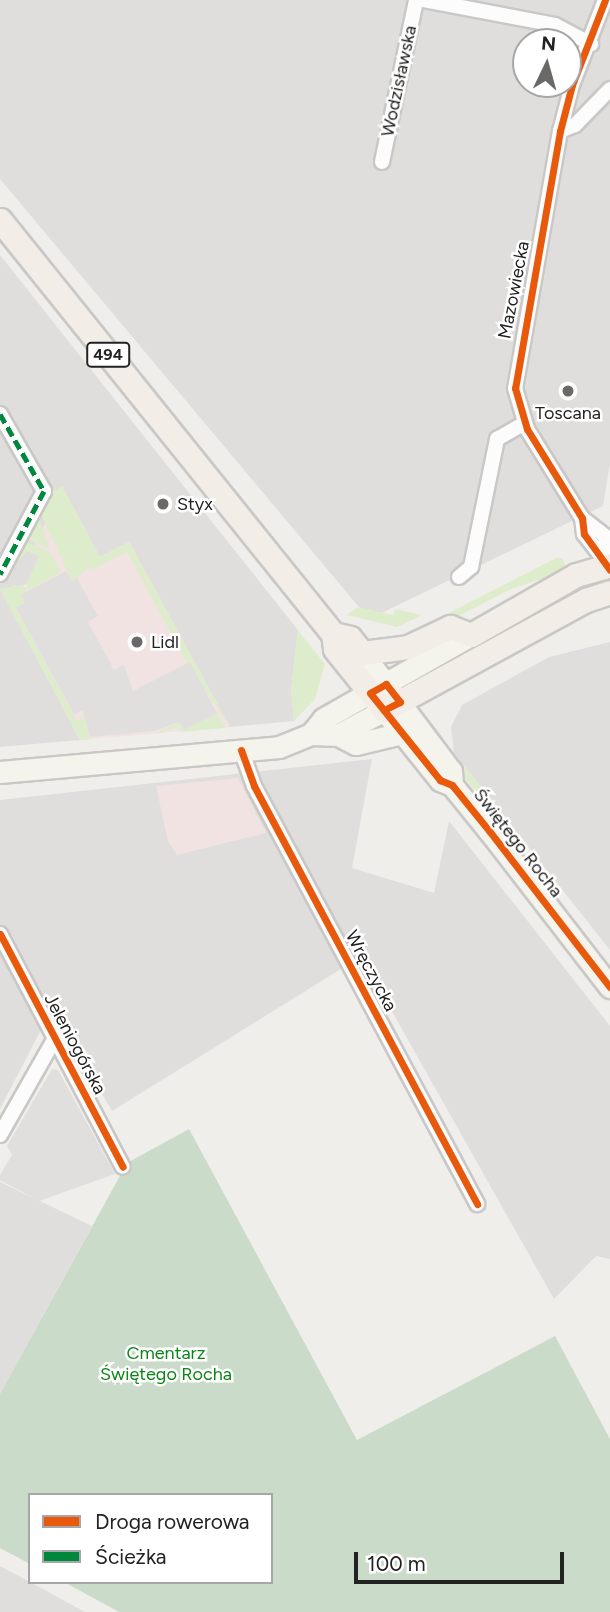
<!DOCTYPE html>
<html>
<head>
<meta charset="utf-8">
<style>
  body { margin:0 }
  #map { position:relative; width:610px; height:1612px; overflow:hidden; background:#f0eeeb; font-family:Figtree,sans-serif }
  div>[style] { position:absolute }
  .residential>* { inset:0; background:#dfdedc }
  .commercial>* { inset:0; background:#f1e3e1 }
  .grass>* { inset:0; background:#ddeccb }
  .cemetery>* { inset:0; background:#cadbca }
  .parking>* { inset:0; background:#e0dfde }
  .roads { filter:drop-shadow(2px 0 #c9c8c7) drop-shadow(-2px 0 #c9c8c7) drop-shadow(0 2px #c9c8c7) drop-shadow(0 -2px #c9c8c7) }
  .street>* { height:14px; margin:-7px; padding:0 7px; transform-origin:7px; border-radius:7px; background:#fdfcfc }
  .secondary>* { height:21px; margin:-10.5px; padding:0 10.5px; transform-origin:10.5px; border-radius:10.5px; background:#f4f4ed }
  .primary>* { height:23px; margin:-11.5px; padding:0 11.5px; transform-origin:11.5px; border-radius:11.5px; background:#f3ede7 }
  .quiet>* { height:5px; margin-top:-2.5px; transform-origin:0; background:repeating-linear-gradient(90deg,#00873e 0 10px,transparent 0 15px) }
  .cycleway>* { height:7px; margin:-3.5px; padding:0 3.5px; transform-origin:3.5px; border-radius:3.5px; background:#e8590c }
  .dots>* { width:19px; height:19px; translate:-50% -50%; box-sizing:border-box; border:4px solid #fff; border-radius:50% }
  span { translate:-50% -50%; white-space:nowrap; text-align:center; line-height:1.15; -webkit-text-stroke:5px #fff; paint-order:stroke }
  .shield-label span { padding:2px 5px; background:#fff; border:2px solid; border-radius:5px; -webkit-text-stroke-width:0 }
  .shield-label { font-size:16px; color:#222; font-weight:700 }
  .street-label { font-size:18px; color:#222 }
  .poi-label { font-size:18px; color:#222 }
  .left { translate:0 -50%; text-align:left }
  .park-label { font-size:18px; color:#0c8416 }
  .legend { position:absolute; left:28px; top:1493px; width:245px; height:91px; box-sizing:border-box; background:#fff; border:2px solid #a7a7a7; margin:0; padding:9px 12px; list-style:none; font-size:21px; color:#222 }
  .legend li { display:flex; align-items:center; gap:14px; height:35px }
  .legend b { width:35px; border:2px solid #a7a7a7 }
  .north { position:absolute; left:512px; top:28px; width:70px; height:70px; box-sizing:border-box; background:#fff; border:2px solid #a7a7a7; border-radius:50%; rotate:5deg; font-size:19px; font-weight:700; line-height:28px; text-align:center; color:#222 }
  .north::after { content:''; display:block; margin:auto; width:24px; height:32px; background:#6a6968; clip-path:polygon(50% 0,100% 100%,50% 72%,0 100%) }
  .scale { position:absolute; left:354px; top:1552px; width:210px; height:32px; box-sizing:border-box; border:4px solid #222; border-top:0; padding-left:9px; font-size:21px; line-height:24px; white-space:nowrap; color:#222; -webkit-text-stroke:5px #fff; paint-order:stroke }
</style>
</head>
<body>
<div id="map">
  <div class="residential">
    <i style="clip-path:polygon(evenodd,0 0,610px 0,610px 464px,603px 506px,369px 619px,0 179px,0 0,526px 42px,568px 42px,568px 84px,526px 84px,526px 42px)"></i>
    <i style="clip-path:polygon(0 255px,298px 630px,291px 690px,294px 721px,230px 727px,129px 542px,100px 557px,41px 556px,28px 584px,0 589px)"></i>
    <i style="clip-path:polygon(0 589px,6px 600px,80px 740px,0 747px)"></i>
    <i style="clip-path:polygon(610px 642px,610px 950px,454px 753px,451px 727px,462px 705px,549px 657px)"></i>
    <i style="clip-path:polygon(372px 759px,352px 868px,434px 893px,449px 821px,610px 1026px,610px 1259px,596px 1256px,554px 1299px,363px 960px,349px 964px,112px 1111px,58px 1019px,45px 1022px,0 1109px,0 800px)"></i>
    <i style="clip-path:polygon(0 1182px,92px 1226px,0 1394px)"></i>
    <i style="clip-path:polygon(0 1566px,30px 1582px,85px 1612px,0 1612px)"></i>
  </div>
  <div class="commercial">
    <i style="clip-path:polygon(62px 486px,100px 557px,129px 542px,230px 727px,80px 740px,7px 602px,28px 585px,40px 556px,32px 551px)"></i>
    <i style="clip-path:polygon(238px 778px,266px 833px,177px 855px,168px 841px,156px 786px)"></i>
  </div>
  <div class="grass">
    <i style="clip-path:polygon(62px 486px,100px 557px,129px 542px,230px 727px,187px 663px,127px 552px,91px 570px,89px 567px,72px 581px,40px 512px,48px 495px)"></i>
    <i style="clip-path:polygon(38px 516px,49px 547px,47px 548px,27px 539px)"></i>
    <i style="clip-path:polygon(26px 542px,50px 552px,61px 572px,29px 590px,26px 585px,39px 556px,27px 551px,17px 563px)"></i>
    <i style="clip-path:polygon(556px 558px,562px 558px,568px 570px,511px 589px,414px 639px,410px 633px)"></i>
    <i style="clip-path:polygon(24px 585px,27px 592px,21px 595px,25px 603px,16px 609px,77px 721px,83px 718px,83px 710px,90px 739px,80px 740px,0 589px)"></i>
    <i style="clip-path:polygon(358px 607px,393px 615px,395px 609px,422px 615px,397px 627px,347px 615px)"></i>
    <i style="clip-path:polygon(291px 622px,325px 664px,315px 699px,294px 721px,291px 690px,298px 630px)"></i>
    <i style="clip-path:polygon(217px 713px,225px 728px,181px 732px,178px 727px,154px 734px,179px 722px,184px 730px)"></i>
    <i style="clip-path:polygon(444px 744px,448px 746px,507px 820px,501px 824px,441px 747px)"></i>
  </div>
  <div class="cemetery">
    <i style="clip-path:polygon(189px 1129px,357px 1440px,555px 1336px,610px 1439px,610px 1612px,119px 1612px,64px 1582px,271px 1582px,271px 1495px,30px 1495px,30px 1564px,0 1548px,0 1394px,127px 1163px)"></i>
  </div>
  <div class="parking">
    <i style="clip-path:polygon(66px 571px,72px 581px,77px 578px,98px 616px,88px 622px,114px 670px,124px 665px,133px 691px,190px 662px,217px 713px,184px 730px,179px 722px,154px 731px,90px 737px,83px 710px,74px 714px,16px 608px,25px 603px,21px 595px)"></i>
    <i style="clip-path:polygon(52px 1069px,58px 1070px,115px 1174px,39px 1201px,0 1180px,0 1175px,12px 1155px,7px 1146px)"></i>
  </div>
  <div class="roads">
    <div class="street">
      <i style="left:424px;top:0;width:133px;rotate:10.8deg"></i>
      <i style="left:555px;top:25px;width:41px;rotate:27.8deg"></i>
      <i style="left:605px;top:0;width:91px;rotate:111.2deg"></i>
      <i style="left:572px;top:85px;width:48px;rotate:104.6deg"></i>
      <i style="left:560px;top:131px;width:261px;rotate:99.9deg"></i>
      <i style="left:515px;top:388px;width:43px;rotate:73.7deg"></i>
      <i style="left:527px;top:429px;width:105px;rotate:58.3deg"></i>
      <i style="left:582px;top:518px;width:16px;rotate:83deg"></i>
      <i style="left:584px;top:534px;width:39px;rotate:52deg"></i>
      <i style="left:560px;top:131px;width:16px;rotate:-22deg"></i>
      <i style="left:575px;top:125px;width:50px;rotate:-45.8deg"></i>
      <i style="left:382px;top:162px;width:166px;rotate:-78.1deg"></i>
      <i style="left:0;top:414px;width:89px;rotate:60.3deg"></i>
      <i style="left:44px;top:491px;width:94px;rotate:117.9deg"></i>
      <i style="left:582px;top:518px;width:29px;rotate:38deg"></i>
      <i style="left:605px;top:536px;width:32px;rotate:83deg"></i>
      <i style="left:459px;top:577px;width:16px;rotate:-40deg"></i>
      <i style="left:471px;top:567px;width:131px;rotate:-78.5deg"></i>
      <i style="left:497px;top:439px;width:32px;rotate:-30deg"></i>
      <i style="left:241px;top:750px;width:38px;rotate:70deg"></i>
      <i style="left:254px;top:786px;width:474px;rotate:61.9deg"></i>
      <i style="left:0;top:934px;width:263px;rotate:62.2deg"></i>
      <i style="left:0;top:1135px;width:109px;rotate:-60.4deg"></i>
    </div>
    <div class="secondary">
      <i style="left:362px;top:653px;width:148px;rotate:53deg"></i>
      <i style="left:451px;top:771px;width:14px;rotate:86deg"></i>
      <i style="left:311px;top:734px;width:19px;rotate:-51deg"></i>
      <i style="left:323px;top:719px;width:170px;rotate:-29.6deg"></i>
      <i style="left:338px;top:735px;width:20px;rotate:27deg"></i>
      <i style="left:356px;top:744px;width:47px;rotate:-13.4deg"></i>
      <i style="left:0;top:772px;width:280px;rotate:-5.1deg"></i>
      <i style="left:279px;top:747px;width:35px;rotate:-22deg"></i>
      <i style="left:311px;top:734px;width:27px;rotate:2deg"></i>
      <i style="left:338px;top:735px;width:52px;rotate:-28.5deg"></i>
      <i style="left:384px;top:710px;width:90px;rotate:51.3deg"></i>
      <i style="left:440px;top:780px;width:13px;rotate:23deg"></i>
      <i style="left:452px;top:785px;width:60px;rotate:51deg"></i>
      <i style="left:490px;top:832px;width:196px;rotate:52.3deg"></i>
    </div>
    <div class="primary">
      <i style="left:0;top:220px;width:531px;rotate:51.19deg"></i>
      <i style="left:333px;top:634px;width:15px;rotate:82deg"></i>
      <i style="left:335px;top:649px;width:78px;rotate:51.2deg"></i>
      <i style="left:384px;top:710px;width:230px;rotate:-28.6deg"></i>
      <i style="left:586px;top:600px;width:25px;rotate:-18deg"></i>
      <i style="left:333px;top:634px;width:17px;rotate:13deg"></i>
      <i style="left:350px;top:638px;width:19px;rotate:51deg"></i>
      <i style="left:362px;top:653px;width:46px;rotate:-7.4deg"></i>
      <i style="left:408px;top:647px;width:47px;rotate:-25.5deg"></i>
      <i style="left:450px;top:627px;width:22px;rotate:21deg"></i>
      <i style="left:471px;top:635px;width:121px;rotate:-29.7deg"></i>
      <i style="left:576px;top:575px;width:35px;rotate:-16deg"></i>
    </div>
  </div>
  <div class="quiet">
    <i style="left:0;top:414px;width:89px;rotate:60.3deg"></i>
    <i style="left:44px;top:491px;width:94px;rotate:117.9deg"></i>
  </div>
  <div class="cycleway">
    <i style="left:605px;top:0;width:91px;rotate:111.2deg"></i>
    <i style="left:572px;top:85px;width:48px;rotate:104.6deg"></i>
    <i style="left:560px;top:131px;width:261px;rotate:99.9deg"></i>
    <i style="left:515px;top:388px;width:43px;rotate:73.7deg"></i>
    <i style="left:527px;top:429px;width:105px;rotate:58.3deg"></i>
    <i style="left:582px;top:518px;width:16px;rotate:83deg"></i>
    <i style="left:584px;top:534px;width:44px;rotate:54.2deg"></i>
    <i style="left:384px;top:710px;width:18px;rotate:-27deg"></i>
    <i style="left:400px;top:702px;width:23px;rotate:-128deg"></i>
    <i style="left:386px;top:684px;width:18px;rotate:151deg"></i>
    <i style="left:370px;top:693px;width:112px;rotate:51.2deg"></i>
    <i style="left:440px;top:780px;width:13px;rotate:23deg"></i>
    <i style="left:452px;top:785px;width:60px;rotate:51deg"></i>
    <i style="left:490px;top:832px;width:196px;rotate:52.3deg"></i>
    <i style="left:241px;top:750px;width:38px;rotate:70deg"></i>
    <i style="left:254px;top:786px;width:474px;rotate:61.9deg"></i>
    <i style="left:0;top:934px;width:263px;rotate:62.2deg"></i>
  </div>
  <div class="dots">
    <i style="left:568px;top:391px;background:#6a6968"></i>
    <i style="left:163px;top:504px;background:#6a6968"></i>
    <i style="left:137px;top:642px;background:#6a6968"></i>
  </div>
  <div class="shield-label">
    <span style="left:108px;top:355px">494</span>
  </div>
  <div class="street-label">
    <span style="left:399px;top:81px;rotate:-78deg">Wodzisławska</span>
    <span style="left:514px;top:290px;rotate:-79deg">Mazowiecka</span>
    <span style="left:518px;top:843px;rotate:52deg">Świętego Rocha</span>
    <span style="left:371px;top:971px;rotate:62deg">Wręczycka</span>
    <span style="left:75px;top:1044px;rotate:62deg">Jeleniogórska</span>
  </div>
  <div class="poi-label">
    <span style="left:568px;top:413px">Toscana</span>
    <span class="left" style="left:177px;top:504px">Styx</span>
    <span class="left" style="left:151px;top:642px">Lidl</span>
  </div>
  <div class="park-label">
    <span style="left:166px;top:1364px">Cmentarz<br>Świętego Rocha</span>
  </div>
  <ul class="legend">
  <li><b style="height:9px;background:#e8590c"></b>Droga rowerowa</li>
  <li><b style="height:9px;background:#00873e"></b>Ścieżka</li>
  </ul>
  <div class="north">N</div>
  <div class="scale">100 m</div>
</div>
</body>
</html>
